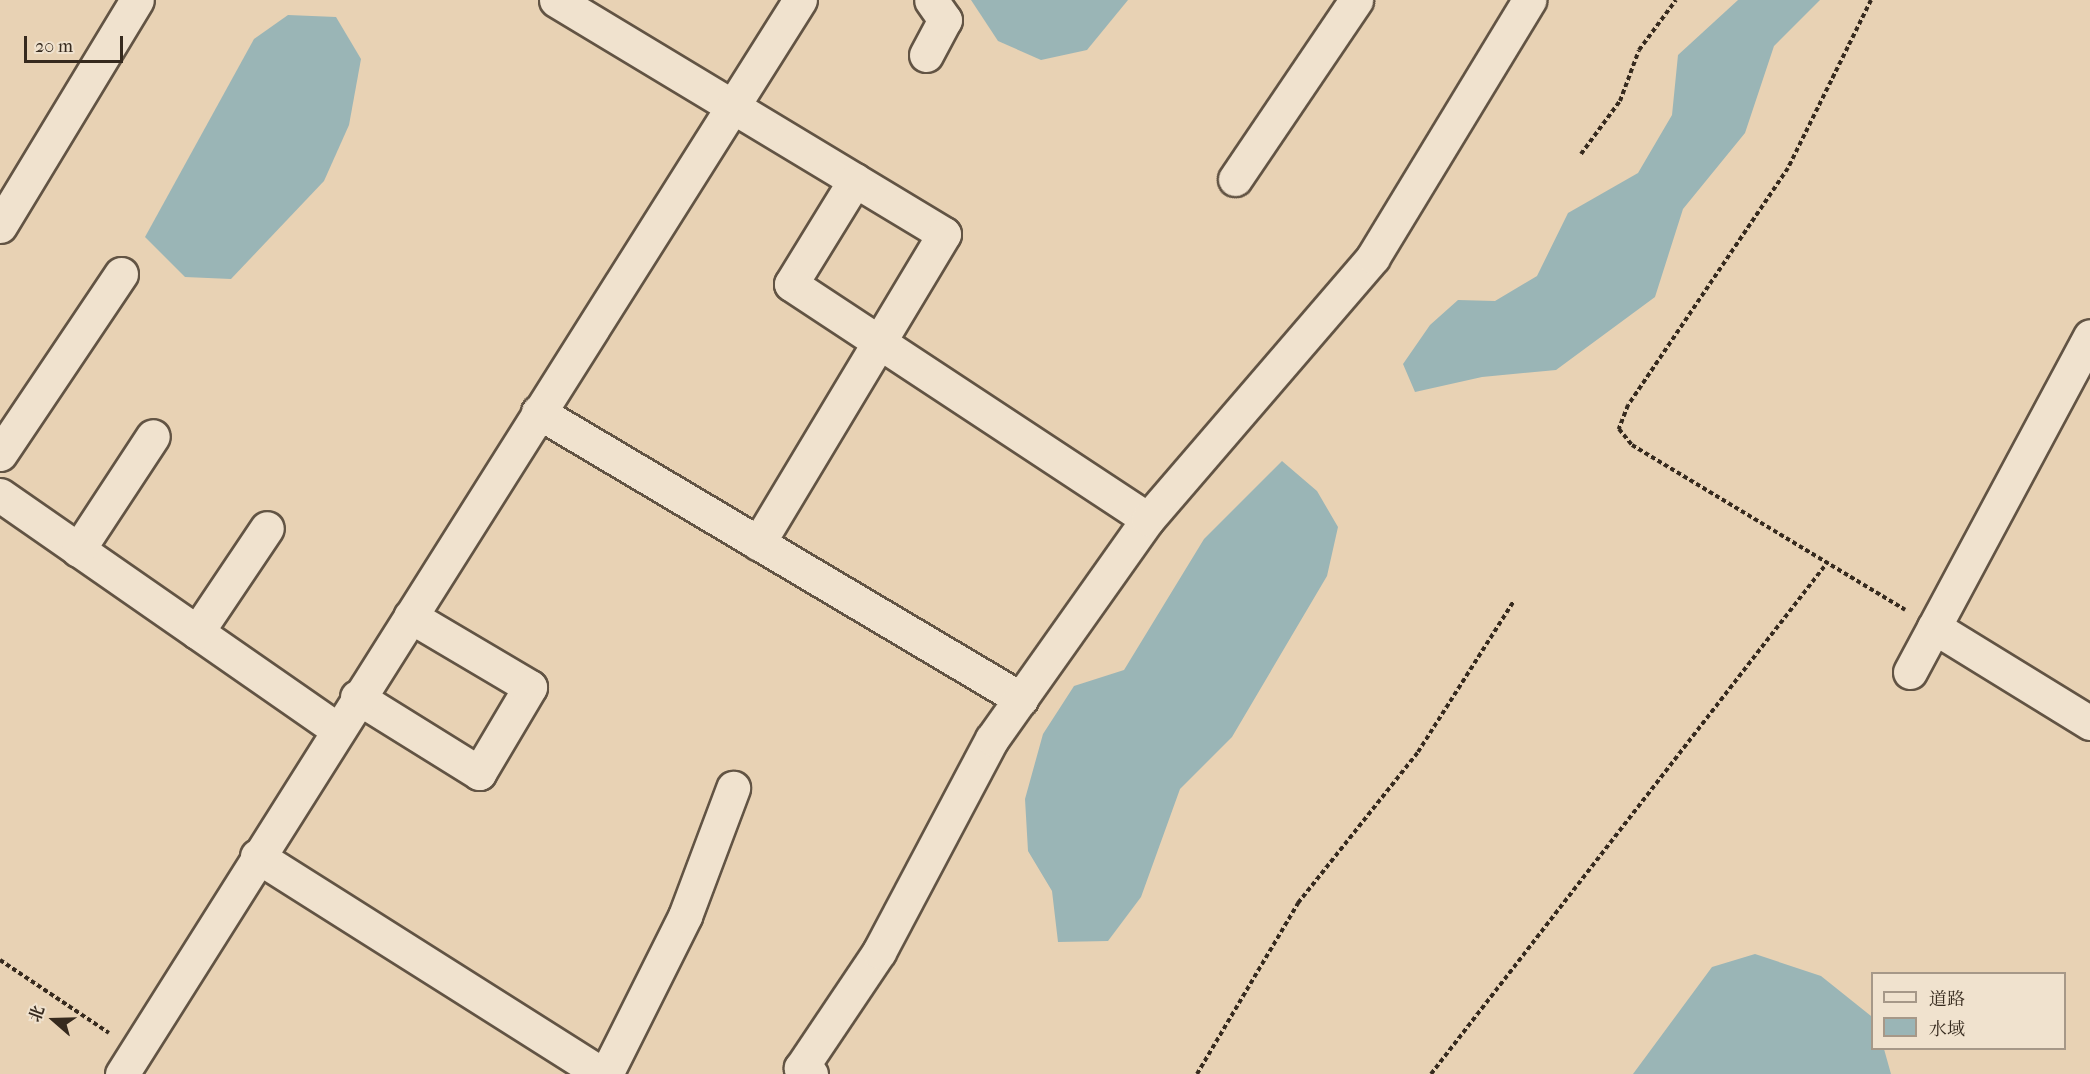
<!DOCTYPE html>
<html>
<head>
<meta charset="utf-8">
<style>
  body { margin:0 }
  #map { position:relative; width:2090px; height:1074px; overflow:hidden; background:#e8d2b4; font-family:"IM FELL French Canon","Noto Serif SC",serif }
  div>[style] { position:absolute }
  .water>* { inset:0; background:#9ab5b6 }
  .path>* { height:4px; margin-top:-2px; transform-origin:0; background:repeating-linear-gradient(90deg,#362a1e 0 4.5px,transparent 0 7.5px) }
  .roads { filter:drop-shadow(2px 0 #625444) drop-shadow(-2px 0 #625444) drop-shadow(0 2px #625444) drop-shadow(0 -2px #625444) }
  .minor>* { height:33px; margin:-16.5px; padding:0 16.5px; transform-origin:16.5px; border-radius:16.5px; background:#f0e2ce }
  span { translate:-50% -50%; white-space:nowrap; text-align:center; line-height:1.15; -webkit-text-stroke:4.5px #f0e2ce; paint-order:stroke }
  .legend { position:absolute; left:1871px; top:972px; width:195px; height:78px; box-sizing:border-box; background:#f0e2ce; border:2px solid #a69888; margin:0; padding:8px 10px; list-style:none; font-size:18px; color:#362a1e }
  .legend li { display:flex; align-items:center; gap:12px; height:30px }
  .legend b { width:30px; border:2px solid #a69888 }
  .north { position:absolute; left:24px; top:990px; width:60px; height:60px; -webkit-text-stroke:4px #f0e2ce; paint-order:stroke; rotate:290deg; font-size:16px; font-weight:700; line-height:24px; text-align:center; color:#362a1e }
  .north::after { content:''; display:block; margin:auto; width:21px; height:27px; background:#362a1e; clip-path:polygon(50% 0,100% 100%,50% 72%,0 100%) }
  .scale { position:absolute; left:24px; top:36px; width:99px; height:27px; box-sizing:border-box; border:3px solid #362a1e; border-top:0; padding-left:8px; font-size:18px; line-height:21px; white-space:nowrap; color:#362a1e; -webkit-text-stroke:4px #f0e2ce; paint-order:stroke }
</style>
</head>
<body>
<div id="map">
  <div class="water">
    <i style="clip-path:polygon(971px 0,1128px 0,1087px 50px,1041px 60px,998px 41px)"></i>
    <i style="clip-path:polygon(1738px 0,1820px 0,1774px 46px,1745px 133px,1683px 209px,1655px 297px,1556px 370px,1482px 377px,1415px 392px,1403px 364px,1430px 325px,1458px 300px,1495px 301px,1537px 276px,1568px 213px,1638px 173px,1672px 115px,1678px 55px)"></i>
    <i style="clip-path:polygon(288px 15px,336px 17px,361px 59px,349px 125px,324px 181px,231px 279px,185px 277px,145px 237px,254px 39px)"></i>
    <i style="clip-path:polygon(1282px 461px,1317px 491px,1338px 527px,1327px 576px,1232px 737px,1180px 789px,1141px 897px,1108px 941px,1058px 942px,1052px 891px,1028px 851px,1025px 799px,1043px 734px,1074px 686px,1124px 670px,1204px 539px)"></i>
    <i style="clip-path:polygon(1755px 954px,1821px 976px,1871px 1016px,1872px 1048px,1884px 1049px,1891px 1074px,1633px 1074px,1712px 967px)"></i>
  </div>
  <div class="path">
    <i style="left:1871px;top:0;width:187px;rotate:116.3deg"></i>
    <i style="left:1788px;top:168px;width:286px;rotate:124deg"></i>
    <i style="left:1628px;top:405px;width:26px;rotate:111deg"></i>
    <i style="left:1619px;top:429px;width:21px;rotate:51deg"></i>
    <i style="left:1632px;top:445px;width:319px;rotate:31.1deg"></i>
    <i style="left:1581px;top:154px;width:66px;rotate:-53.7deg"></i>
    <i style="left:1620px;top:101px;width:54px;rotate:-69.6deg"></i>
    <i style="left:1639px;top:50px;width:62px;rotate:-53.5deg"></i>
    <i style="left:0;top:960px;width:131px;rotate:33.8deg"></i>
    <i style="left:1197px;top:1074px;width:199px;rotate:-59.4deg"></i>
    <i style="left:1298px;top:903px;width:193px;rotate:-51.5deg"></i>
    <i style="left:1418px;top:752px;width:179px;rotate:-57.6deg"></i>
    <i style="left:1431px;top:1074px;width:646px;rotate:-52.23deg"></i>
  </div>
  <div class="roads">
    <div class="minor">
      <i style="left:556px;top:0;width:453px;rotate:31.1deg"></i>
      <i style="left:944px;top:234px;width:361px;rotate:121deg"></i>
      <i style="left:926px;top:55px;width:40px;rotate:-62deg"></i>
      <i style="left:945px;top:20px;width:24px;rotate:-125deg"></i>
      <i style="left:1235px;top:179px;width:216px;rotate:-55.9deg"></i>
      <i style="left:855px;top:180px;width:122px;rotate:121.6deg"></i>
      <i style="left:791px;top:284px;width:427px;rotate:33.4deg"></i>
      <i style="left:0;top:226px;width:264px;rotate:-58.8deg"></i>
      <i style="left:538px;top:412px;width:562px;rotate:30.72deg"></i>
      <i style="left:0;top:454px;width:217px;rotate:-56.1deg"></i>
      <i style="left:0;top:495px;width:412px;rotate:34.8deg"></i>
      <i style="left:78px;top:550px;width:136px;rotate:-56.7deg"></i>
      <i style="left:1934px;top:627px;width:183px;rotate:31.6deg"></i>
      <i style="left:197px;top:632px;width:125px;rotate:-56.1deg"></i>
      <i style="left:1910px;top:672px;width:381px;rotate:-61.8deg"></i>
      <i style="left:357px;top:697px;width:144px;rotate:31.9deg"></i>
      <i style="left:479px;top:773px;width:100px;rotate:-59.3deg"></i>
      <i style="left:530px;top:687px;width:139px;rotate:-149.4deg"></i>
      <i style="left:257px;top:856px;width:408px;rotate:32.3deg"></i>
      <i style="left:122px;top:1074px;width:1270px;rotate:-57.74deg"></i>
      <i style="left:606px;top:1074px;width:177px;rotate:-63.4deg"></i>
      <i style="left:685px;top:916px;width:137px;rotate:-69.4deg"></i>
      <i style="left:811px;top:1074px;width:12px;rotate:-149deg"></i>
      <i style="left:801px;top:1068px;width:140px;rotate:-56.1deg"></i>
      <i style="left:879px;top:952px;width:241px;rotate:-62.1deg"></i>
      <i style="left:992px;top:739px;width:270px;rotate:-54.7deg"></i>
      <i style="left:1148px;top:519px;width:345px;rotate:-49.3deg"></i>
      <i style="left:1373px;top:257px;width:301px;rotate:-58.7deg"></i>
    </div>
  </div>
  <ul class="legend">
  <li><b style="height:8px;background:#f0e2ce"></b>道路</li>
  <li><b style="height:16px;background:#9ab5b6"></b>水域</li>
  </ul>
  <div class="north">北</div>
  <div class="scale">20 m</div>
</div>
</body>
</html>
